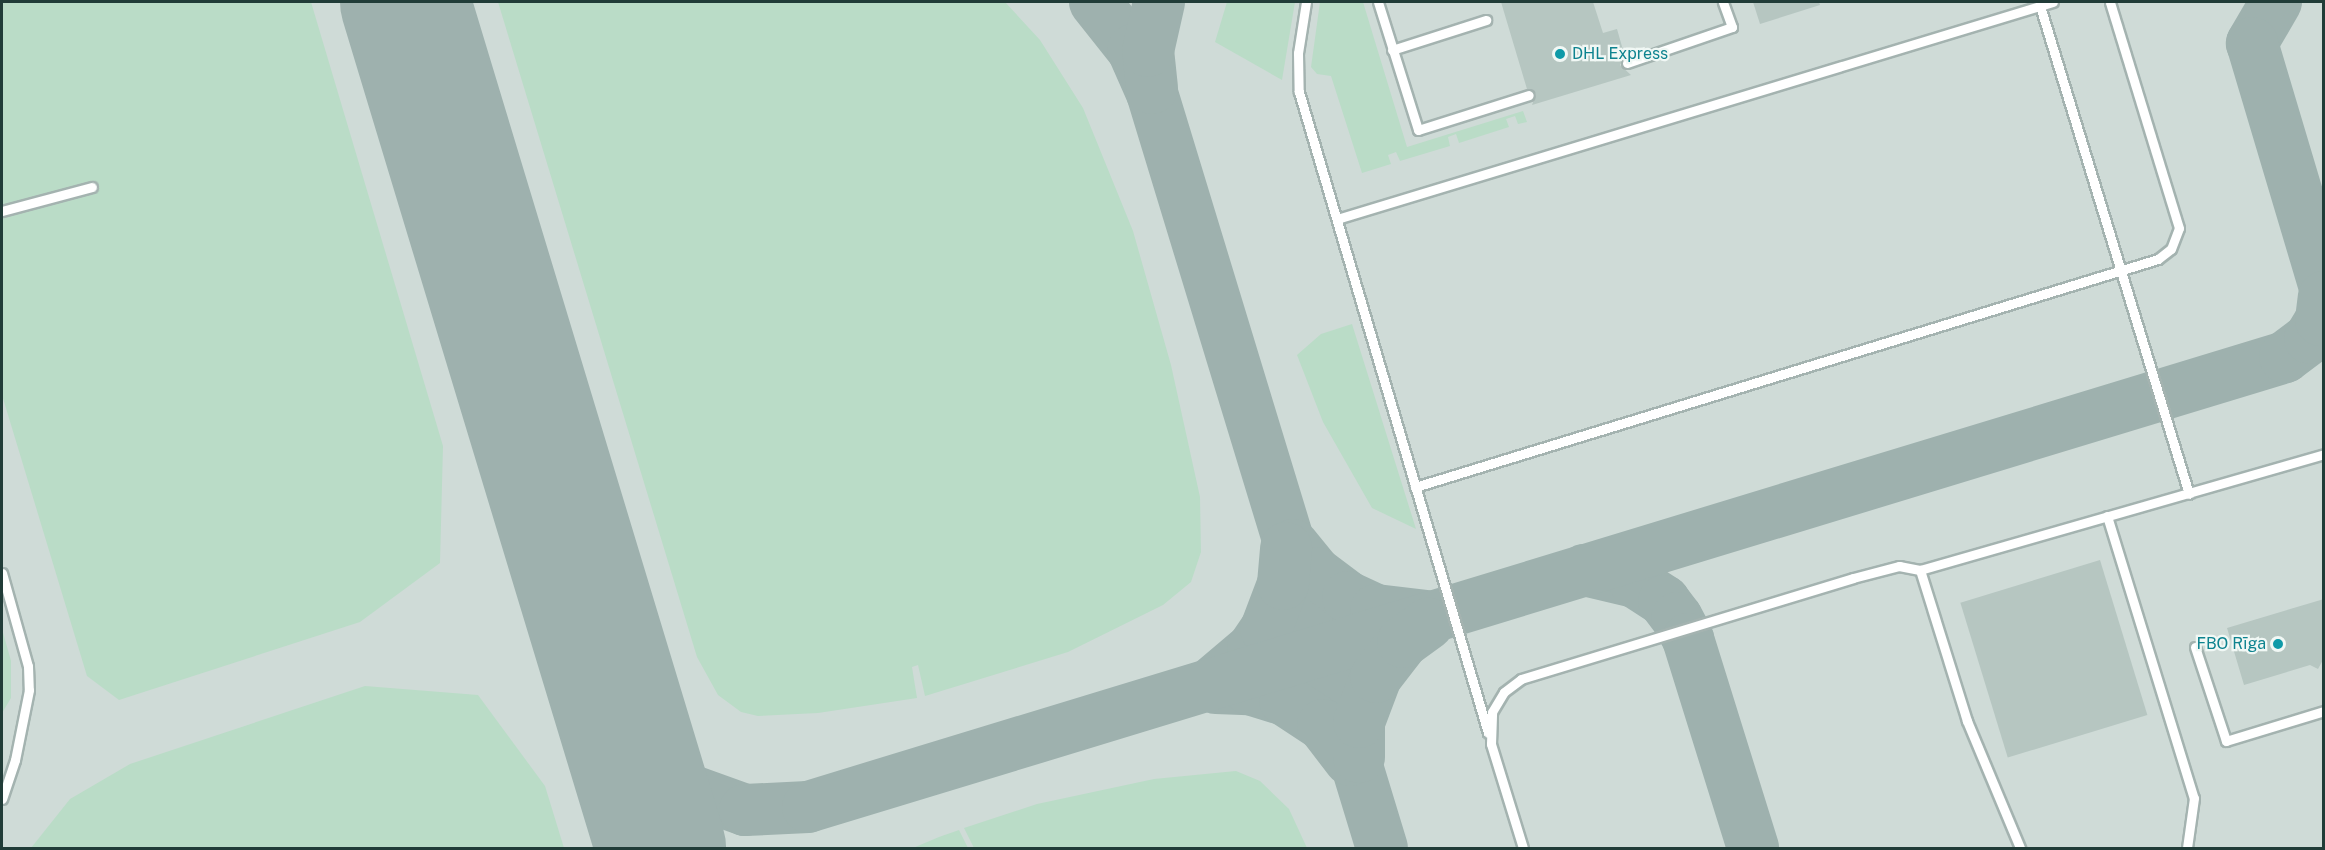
<!DOCTYPE html>
<html>
<head>
<meta charset="utf-8">
<style>
  body { margin:0 }
  #map { position:relative; width:2325px; height:850px; overflow:hidden; background:#e1ebe8; font-family:"Public Sans",sans-serif }
  div>[style] { position:absolute }
  .built>* { inset:0; background:#cfdbd7; transform-origin:0 0 }
  .green>* { inset:0; background:#badcc7 }
  .taxiway>* { height:52px; margin:-26px; padding:0 26px; transform-origin:26px; border-radius:26px; background:#9eb1ae }
  .runway>* { height:130px; margin:-65px; padding:0 65px; transform-origin:65px; border-radius:65px; background:#9eb1ae }
  .building>* { inset:0; background:#b6c6c1; transform-origin:0 0 }
  .roads { filter:drop-shadow(2px 0 #a4b3b0) drop-shadow(-2px 0 #a4b3b0) drop-shadow(0 2px #a4b3b0) drop-shadow(0 -2px #a4b3b0) }
  .lane>* { height:9px; margin:-4.5px; padding:0 4.5px; transform-origin:4.5px; border-radius:4.5px; background:#fff }
  .dots>* { width:16px; height:16px; translate:-50% -50%; box-sizing:border-box; border:3px solid #f1f8f5; border-radius:50% }
  span { translate:-50% -50%; white-space:nowrap; text-align:center; line-height:1.15; -webkit-text-stroke:4.5px #f1f8f5; paint-order:stroke }
  .culture-label { font-size:16px; color:#0d838f }
  .left { translate:0 -50%; text-align:left }
  .right { translate:-100% -50%; text-align:right }
  .frame { position:absolute; inset:0; border:3px solid #213c38; pointer-events:none }
</style>
</head>
<body>
<div id="map">
  <div class="built">
    <i style="left:2px;top:2px;width:2321px;height:846px"></i>
  </div>
  <div class="green">
    <i style="clip-path:polygon(2px 2px,311px 2px,443px 446px,440px 563px,360px 622px,119px 700px,87px 676px,2px 395px)"></i>
    <i style="clip-path:polygon(498px 2px,1005px 2px,1040px 40px,1083px 108px,1133px 231px,1171px 365px,1200px 497px,1201px 552px,1191px 582px,1163px 605px,1068px 652px,925px 696px,918px 665px,912px 667px,917px 698px,818px 713px,758px 716px,741px 712px,718px 695px,697px 657px)"></i>
    <i style="clip-path:polygon(1227px 2px,1295px 2px,1282px 80px,1215px 42px)"></i>
    <i style="clip-path:polygon(1320px 2px,1363px 2px,1407px 147px,1523px 111px,1527px 122px,1518px 124px,1515px 116px,1506px 119px,1509px 127px,1459px 143px,1456px 134px,1448px 137px,1450px 146px,1400px 161px,1396px 152px,1388px 155px,1391px 164px,1362px 173px,1331px 76px,1317px 74px,1311px 67px)"></i>
    <i style="clip-path:polygon(1352px 324px,1416px 529px,1372px 508px,1323px 422px,1297px 355px,1321px 334px)"></i>
    <i style="clip-path:polygon(2px 629px,11px 661px,11px 698px,2px 713px)"></i>
    <i style="clip-path:polygon(365px 686px,478px 695px,545px 786px,564px 848px,31px 848px,70px 799px,130px 764px)"></i>
    <i style="clip-path:polygon(1236px 771px,1260px 781px,1289px 809px,1307px 848px,974px 848px,964px 828px,1037px 804px,1154px 779px)"></i>
    <i style="clip-path:polygon(959px 830px,968px 848px,913px 848px,939px 837px)"></i>
  </div>
  <div class="taxiway">
    <i style="left:1095px;top:2px;width:61px;rotate:51.6deg"></i>
    <i style="left:1133px;top:50px;width:47px;rotate:66.2deg"></i>
    <i style="left:1152px;top:93px;width:789px;rotate:73.06deg"></i>
    <i style="left:2276px;top:2px;width:48px;rotate:120.3deg"></i>
    <i style="left:2252px;top:43px;width:252px;rotate:73.4deg"></i>
    <i style="left:1152px;top:88px;width:37px;rotate:-96deg"></i>
    <i style="left:1148px;top:51px;width:50px;rotate:-77.3deg"></i>
    <i style="left:1293px;top:545px;width:36px;rotate:51deg"></i>
    <i style="left:1316px;top:573px;width:40px;rotate:37deg"></i>
    <i style="left:1348px;top:597px;width:31px;rotate:25deg"></i>
    <i style="left:1376px;top:610px;width:51px;rotate:6.7deg"></i>
    <i style="left:1584px;top:570px;width:52px;rotate:13.2deg"></i>
    <i style="left:1635px;top:582px;width:35px;rotate:33deg"></i>
    <i style="left:1664px;top:601px;width:21px;rotate:53deg"></i>
    <i style="left:1677px;top:618px;width:24px;rotate:62deg"></i>
    <i style="left:1688px;top:639px;width:219px;rotate:72.7deg"></i>
    <i style="left:1214px;top:681px;width:51px;rotate:-40.2deg"></i>
    <i style="left:1253px;top:648px;width:23px;rotate:-56deg"></i>
    <i style="left:1266px;top:629px;width:48px;rotate:-69.3deg"></i>
    <i style="left:1283px;top:584px;width:36px;rotate:-85deg"></i>
    <i style="left:1216px;top:688px;width:33px;rotate:2deg"></i>
    <i style="left:1249px;top:689px;width:38px;rotate:17deg"></i>
    <i style="left:1285px;top:700px;width:45px;rotate:33.3deg"></i>
    <i style="left:1323px;top:725px;width:44px;rotate:52.4deg"></i>
    <i style="left:615px;top:698px;width:58px;rotate:61.2deg"></i>
    <i style="left:643px;top:749px;width:57px;rotate:43.6deg"></i>
    <i style="left:684px;top:788px;width:65px;rotate:19.8deg"></i>
    <i style="left:745px;top:810px;width:63px;rotate:-2.7deg"></i>
    <i style="left:808px;top:807px;width:1544px;rotate:-16.94deg"></i>
    <i style="left:2285px;top:357px;width:31px;rotate:-37deg"></i>
    <i style="left:2310px;top:338px;width:21px;rotate:-59deg"></i>
    <i style="left:2321px;top:320px;width:23px;rotate:-83deg"></i>
    <i style="left:1359px;top:757px;width:35px;rotate:-90deg"></i>
    <i style="left:1359px;top:722px;width:48px;rotate:-69.3deg"></i>
    <i style="left:1376px;top:677px;width:44px;rotate:-52.4deg"></i>
    <i style="left:1403px;top:642px;width:31px;rotate:-36deg"></i>
  </div>
  <div class="runway">
    <i style="left:405px;top:2px;width:884px;rotate:73.16deg"></i>
  </div>
  <div class="building">
    <i style="clip-path:polygon(1501px 2px,1593px 2px,1603px 33px,1617px 29px,1625px 57px,1620px 65px,1631px 75px,1532px 105px,1536px 94px,1527px 89px)"></i>
    <i style="clip-path:polygon(1753px 2px,1819px 2px,1820px 5px,1760px 24px)"></i>
    <i style="left:2100px;top:560px;width:162px;height:146px;rotate:73deg"></i>
    <i style="clip-path:polygon(2324px 599px,2324px 658px,2318px 669px,2310px 665px,2244px 685px,2227px 628px)"></i>
  </div>
  <div class="roads">
    <div class="lane">
      <i style="left:1306px;top:2px;width:52px;rotate:98.9deg"></i>
      <i style="left:1298px;top:53px;width:39px;rotate:89deg"></i>
      <i style="left:1299px;top:92px;width:668px;rotate:73.57deg"></i>
      <i style="left:1378px;top:2px;width:134px;rotate:72.6deg"></i>
      <i style="left:1418px;top:130px;width:116px;rotate:-17.5deg"></i>
      <i style="left:2040px;top:6px;width:510px;rotate:73.02deg"></i>
      <i style="left:1392px;top:50px;width:99px;rotate:-17.7deg"></i>
      <i style="left:1627px;top:63px;width:111px;rotate:-18.9deg"></i>
      <i style="left:1732px;top:27px;width:27px;rotate:-110deg"></i>
      <i style="left:2px;top:211px;width:93px;rotate:-14.9deg"></i>
      <i style="left:1337px;top:219px;width:748px;rotate:-16.86deg"></i>
      <i style="left:1415px;top:487px;width:777px;rotate:-17.06deg"></i>
      <i style="left:2158px;top:259px;width:16px;rotate:-38deg"></i>
      <i style="left:2171px;top:249px;width:22px;rotate:-69deg"></i>
      <i style="left:2179px;top:228px;width:236px;rotate:-107deg"></i>
      <i style="left:2107px;top:516px;width:295px;rotate:72.9deg"></i>
      <i style="left:2194px;top:798px;width:50px;rotate:98deg"></i>
      <i style="left:1920px;top:570px;width:158px;rotate:72.7deg"></i>
      <i style="left:1967px;top:721px;width:138px;rotate:67.3deg"></i>
      <i style="left:2px;top:573px;width:97px;rotate:74.4deg"></i>
      <i style="left:28px;top:666px;width:24px;rotate:88deg"></i>
      <i style="left:29px;top:690px;width:71px;rotate:101.3deg"></i>
      <i style="left:15px;top:760px;width:41px;rotate:108.4deg"></i>
      <i style="left:2195px;top:647px;width:99px;rotate:71.7deg"></i>
      <i style="left:2226px;top:741px;width:102px;rotate:-17deg"></i>
      <i style="left:1523px;top:848px;width:109px;rotate:-107.1deg"></i>
      <i style="left:1491px;top:744px;width:32px;rotate:-88deg"></i>
      <i style="left:1492px;top:712px;width:23px;rotate:-59deg"></i>
      <i style="left:1504px;top:692px;width:21px;rotate:-37deg"></i>
      <i style="left:1521px;top:679px;width:347px;rotate:-16.9deg"></i>
      <i style="left:1853px;top:578px;width:48px;rotate:-14.6deg"></i>
      <i style="left:1899px;top:566px;width:21px;rotate:11deg"></i>
      <i style="left:1920px;top:570px;width:420px;rotate:-16deg"></i>
    </div>
  </div>
  <div class="dots">
    <i style="left:1560px;top:54px;background:#0f9aa8"></i>
    <i style="left:2278px;top:644px;background:#0f9aa8"></i>
  </div>
  <div class="culture-label">
    <span class="left" style="left:1572px;top:54px">DHL Express</span>
    <span class="right" style="left:2266px;top:644px">FBO Rīga</span>
  </div>
  <div class="frame"></div>
</div>
</body>
</html>
